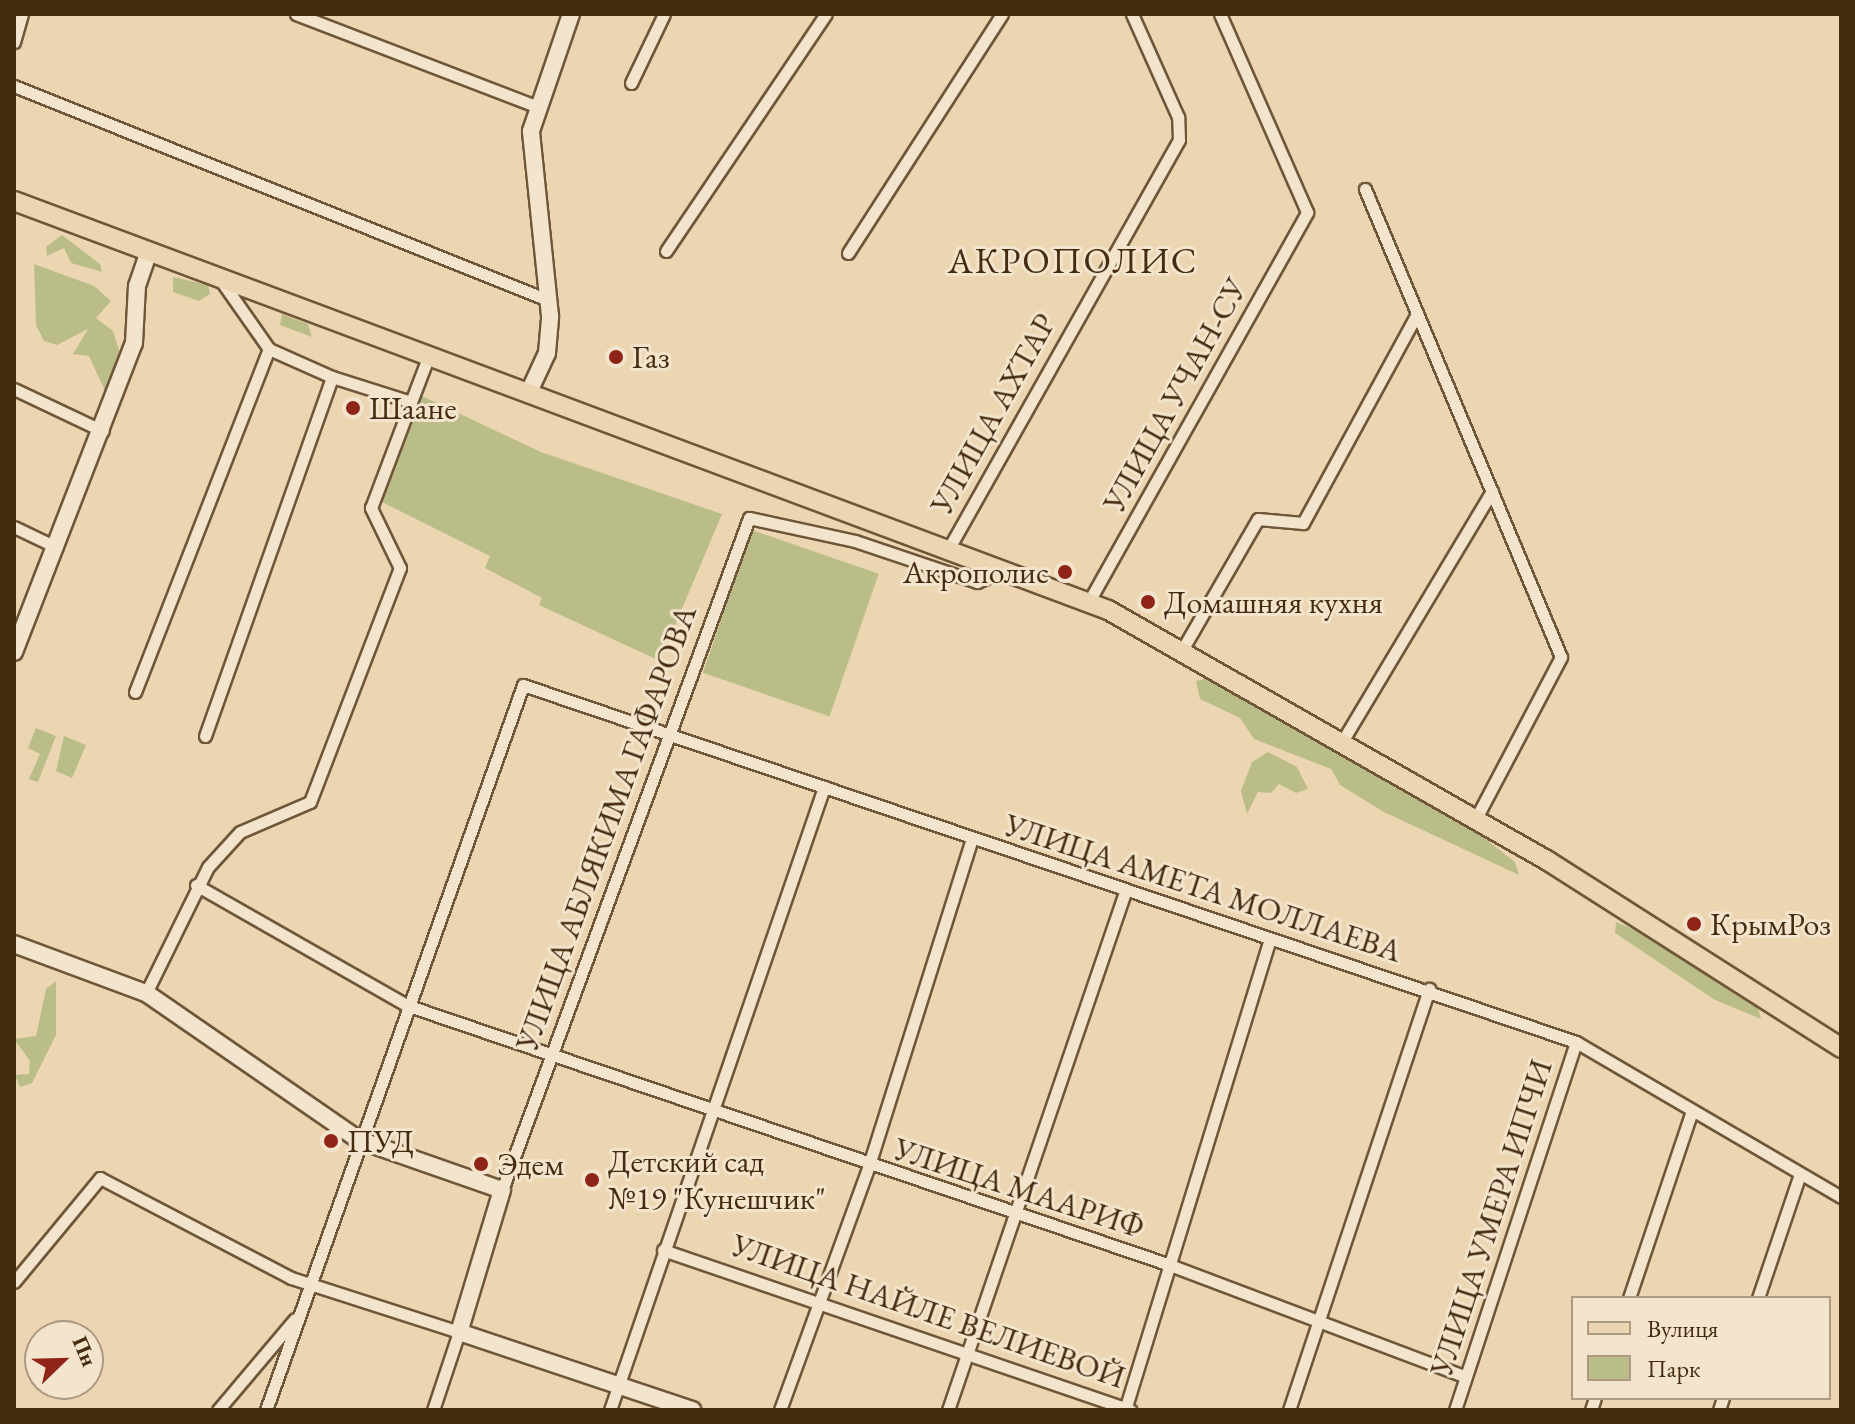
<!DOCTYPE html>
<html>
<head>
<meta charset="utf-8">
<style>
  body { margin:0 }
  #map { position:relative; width:1855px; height:1424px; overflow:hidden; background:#ecd6b2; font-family:"EB Garamond",serif }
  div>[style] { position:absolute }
  .green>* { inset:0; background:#bbbd89; transform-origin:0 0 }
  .roads { filter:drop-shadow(2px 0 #6f5638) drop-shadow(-2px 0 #6f5638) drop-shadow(0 2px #6f5638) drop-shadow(0 -2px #6f5638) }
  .street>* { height:11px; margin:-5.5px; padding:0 5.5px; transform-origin:5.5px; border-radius:5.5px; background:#f3e4cd }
  .secondary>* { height:16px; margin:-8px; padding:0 8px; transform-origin:8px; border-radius:8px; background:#f3e4cd }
  .primary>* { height:18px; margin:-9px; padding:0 9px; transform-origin:9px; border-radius:9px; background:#ecd6b2 }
  .dots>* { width:22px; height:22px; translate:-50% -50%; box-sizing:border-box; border:4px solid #f3e4cd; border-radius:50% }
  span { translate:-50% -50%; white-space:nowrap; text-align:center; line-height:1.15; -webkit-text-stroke:6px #f3e4cd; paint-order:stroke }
  .poi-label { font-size:32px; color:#452b10 }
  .left { translate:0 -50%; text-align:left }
  .right { translate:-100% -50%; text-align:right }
  .street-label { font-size:32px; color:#452b10 }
  .quarter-label { font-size:36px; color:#452b10; letter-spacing:2px }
  .frame { position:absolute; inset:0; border:16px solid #452b10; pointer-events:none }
  .legend { position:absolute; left:1571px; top:1296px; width:260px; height:104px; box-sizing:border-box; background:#f3e4cd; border:2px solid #ad9a81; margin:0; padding:10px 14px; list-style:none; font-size:24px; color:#452b10 }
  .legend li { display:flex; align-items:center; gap:16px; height:40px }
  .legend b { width:40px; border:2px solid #ad9a81 }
  .north { position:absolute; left:24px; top:1320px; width:80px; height:80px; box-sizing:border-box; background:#f3e4cd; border:2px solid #ad9a81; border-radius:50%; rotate:67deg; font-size:22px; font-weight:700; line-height:32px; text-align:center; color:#452b10 }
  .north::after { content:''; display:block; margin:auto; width:28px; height:36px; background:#8f2418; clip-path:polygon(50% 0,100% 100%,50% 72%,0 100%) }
</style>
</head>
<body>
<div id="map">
  <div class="green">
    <i style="clip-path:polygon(62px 235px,100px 264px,102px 272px,71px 263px,64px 248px,47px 256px,46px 247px)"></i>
    <i style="clip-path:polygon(34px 264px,94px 286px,111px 301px,96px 318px,113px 331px,120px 353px,106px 393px,89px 356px,73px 354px,88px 329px,57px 345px,44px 341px,36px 325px)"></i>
    <i style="clip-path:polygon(173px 277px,208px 285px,210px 294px,199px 301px,173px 292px)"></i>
    <i style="clip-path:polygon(282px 314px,308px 324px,312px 337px,280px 325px)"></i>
    <i style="clip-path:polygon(422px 396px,541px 452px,722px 514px,660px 661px,539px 605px,542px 598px,485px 568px,490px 556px,380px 501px)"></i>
    <i style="left:752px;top:530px;width:134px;height:151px;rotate:19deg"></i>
    <i style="clip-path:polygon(1208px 678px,1479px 834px,1515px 862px,1519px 875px,1384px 812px,1340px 785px,1331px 769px,1254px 739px,1240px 718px,1200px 699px,1196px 681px)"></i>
    <i style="clip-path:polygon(36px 728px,56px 736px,38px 782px,29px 779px,40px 754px,28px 748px)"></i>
    <i style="clip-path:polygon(64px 736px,86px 745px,72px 778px,56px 771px)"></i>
    <i style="clip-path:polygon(1268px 752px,1297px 767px,1308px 789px,1296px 793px,1279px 784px,1271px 793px,1258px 792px,1247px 814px,1241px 791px,1252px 762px)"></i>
    <i style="clip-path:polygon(1616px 922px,1648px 935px,1758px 1008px,1761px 1019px,1715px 1000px,1615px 933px)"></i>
    <i style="clip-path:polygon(56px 981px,56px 1035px,32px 1083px,20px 1087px,15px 1075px,29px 1074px,30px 1061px,14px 1039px,36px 1036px,46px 989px)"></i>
  </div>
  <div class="roads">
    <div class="street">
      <i style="left:296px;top:14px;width:257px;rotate:21deg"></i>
      <i style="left:14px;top:42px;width:29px;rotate:-74deg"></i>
      <i style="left:631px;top:83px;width:76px;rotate:-64.4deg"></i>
      <i style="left:14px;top:86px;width:575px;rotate:21.84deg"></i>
      <i style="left:1365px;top:189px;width:507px;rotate:67.28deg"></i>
      <i style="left:1561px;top:657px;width:182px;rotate:117.8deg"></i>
      <i style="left:666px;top:251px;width:286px;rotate:-56deg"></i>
      <i style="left:848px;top:253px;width:284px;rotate:-57.2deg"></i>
      <i style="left:220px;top:279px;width:85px;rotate:55deg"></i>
      <i style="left:269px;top:349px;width:69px;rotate:24deg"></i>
      <i style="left:332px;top:377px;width:83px;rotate:17.6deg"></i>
      <i style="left:411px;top:402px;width:50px;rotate:-69deg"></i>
      <i style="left:14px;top:389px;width:98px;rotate:25.3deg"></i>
      <i style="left:14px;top:527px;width:47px;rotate:25.5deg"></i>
      <i style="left:949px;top:548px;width:468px;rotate:-60.6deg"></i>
      <i style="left:1179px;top:140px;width:23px;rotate:-92deg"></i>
      <i style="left:1178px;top:117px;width:113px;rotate:-114.1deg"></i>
      <i style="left:1088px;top:603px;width:448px;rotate:-60.7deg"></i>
      <i style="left:1307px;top:212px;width:216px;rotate:-113.7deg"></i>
      <i style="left:1182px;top:650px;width:151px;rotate:-59.9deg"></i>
      <i style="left:1258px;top:519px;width:45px;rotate:5.1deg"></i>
      <i style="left:1303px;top:523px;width:238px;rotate:-61.4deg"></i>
      <i style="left:135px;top:692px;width:368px;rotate:-68.7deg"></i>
      <i style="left:205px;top:736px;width:381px;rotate:-70.5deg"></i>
      <i style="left:1343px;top:740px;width:290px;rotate:-59.1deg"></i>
      <i style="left:196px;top:885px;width:242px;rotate:29.7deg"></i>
      <i style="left:406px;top:1005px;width:807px;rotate:18.79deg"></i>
      <i style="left:1170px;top:1265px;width:316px;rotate:20.7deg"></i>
      <i style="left:146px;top:993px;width:140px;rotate:-63.8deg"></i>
      <i style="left:208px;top:867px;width:47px;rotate:-47.6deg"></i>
      <i style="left:240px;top:832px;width:76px;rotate:-23.2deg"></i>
      <i style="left:310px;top:802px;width:251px;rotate:-69deg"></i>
      <i style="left:400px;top:568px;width:67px;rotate:-115.8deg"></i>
      <i style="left:371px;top:508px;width:113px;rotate:-69.3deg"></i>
      <i style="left:502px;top:1190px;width:716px;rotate:-69.82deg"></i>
      <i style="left:749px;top:518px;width:108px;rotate:12.2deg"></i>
      <i style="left:855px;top:541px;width:129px;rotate:18.6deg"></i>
      <i style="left:977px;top:582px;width:30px;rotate:-24deg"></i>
      <i style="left:663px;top:1250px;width:494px;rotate:18.9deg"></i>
      <i style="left:14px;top:1282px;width:135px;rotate:-50.4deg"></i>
      <i style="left:100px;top:1178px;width:216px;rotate:27.6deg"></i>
      <i style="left:291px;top:1278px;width:176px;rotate:17.8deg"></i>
      <i style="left:459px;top:1332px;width:82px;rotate:108.4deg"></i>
      <i style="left:1629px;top:1298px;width:197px;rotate:-71.4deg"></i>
      <i style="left:1758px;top:1298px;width:131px;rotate:-71.3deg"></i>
      <i style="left:218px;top:1410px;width:119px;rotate:-49.8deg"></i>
      <i style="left:266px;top:1410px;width:769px;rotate:-70.48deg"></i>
      <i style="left:523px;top:685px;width:1112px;rotate:18.73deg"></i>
      <i style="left:1576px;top:1042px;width:307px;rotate:30.3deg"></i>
      <i style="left:610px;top:1410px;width:659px;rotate:-71.04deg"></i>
      <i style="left:780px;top:1410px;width:261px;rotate:-70deg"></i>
      <i style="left:869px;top:1165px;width:342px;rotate:-72.5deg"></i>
      <i style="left:948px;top:1410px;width:547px;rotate:-71.13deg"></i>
      <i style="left:1125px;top:1410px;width:489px;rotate:-72.9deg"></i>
      <i style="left:1289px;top:1410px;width:444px;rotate:-71.6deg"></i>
      <i style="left:1455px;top:1410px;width:387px;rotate:-71.8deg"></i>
      <i style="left:1591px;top:1410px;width:13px;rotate:-72deg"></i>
      <i style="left:1719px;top:1410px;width:13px;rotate:-72deg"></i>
    </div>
    <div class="secondary">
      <i style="left:528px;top:394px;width:45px;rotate:-65.1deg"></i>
      <i style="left:547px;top:353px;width:37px;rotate:-85deg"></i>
      <i style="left:550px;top:316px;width:186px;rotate:-95.9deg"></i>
      <i style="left:531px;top:131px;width:124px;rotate:-71.1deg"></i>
      <i style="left:14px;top:652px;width:331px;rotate:-68.8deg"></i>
      <i style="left:134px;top:343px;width:57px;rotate:-87deg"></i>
      <i style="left:137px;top:286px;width:37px;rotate:-71deg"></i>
      <i style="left:14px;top:944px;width:141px;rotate:20.4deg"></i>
      <i style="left:146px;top:993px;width:259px;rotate:34.6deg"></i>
      <i style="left:359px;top:1140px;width:151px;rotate:19.3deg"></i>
      <i style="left:502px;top:1190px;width:148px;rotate:106.8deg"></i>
      <i style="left:459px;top:1332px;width:246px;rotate:18.5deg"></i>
    </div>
    <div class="primary">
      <i style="left:14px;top:201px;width:1168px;rotate:20.5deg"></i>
      <i style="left:1108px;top:610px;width:507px;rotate:29.7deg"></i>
      <i style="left:1548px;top:861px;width:348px;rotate:32.5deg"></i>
    </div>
  </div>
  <div class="dots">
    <i style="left:616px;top:357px;background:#8f2418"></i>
    <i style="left:353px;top:408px;background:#8f2418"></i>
    <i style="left:1065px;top:572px;background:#8f2418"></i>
    <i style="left:1148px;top:602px;background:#8f2418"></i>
    <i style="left:1694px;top:924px;background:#8f2418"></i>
    <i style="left:331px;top:1141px;background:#8f2418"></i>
    <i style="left:481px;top:1164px;background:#8f2418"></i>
    <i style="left:592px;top:1180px;background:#8f2418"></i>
  </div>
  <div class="poi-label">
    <span class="left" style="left:632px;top:357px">Газ</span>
    <span class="left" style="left:369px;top:408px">Шаане</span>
    <span class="right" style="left:1049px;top:572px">Акрополис</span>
    <span class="left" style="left:1164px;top:602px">Домашняя кухня</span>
    <span class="left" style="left:1710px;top:924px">КрымРоз</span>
    <span class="left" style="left:347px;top:1141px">ПУД</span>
    <span class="left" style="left:608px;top:1180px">Детский сад<br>№19 "Кунешчик"</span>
    <span class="left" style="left:497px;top:1164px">Эдем</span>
  </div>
  <div class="street-label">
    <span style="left:1175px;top:395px;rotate:-61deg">УЛИЦА УЧАН-СУ</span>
    <span style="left:993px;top:414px;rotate:-61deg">УЛИЦА АХТАР</span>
    <span style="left:606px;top:828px;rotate:-70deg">УЛИЦА АБЛЯКИМА ГАФАРОВА</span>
    <span style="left:1203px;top:888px;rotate:18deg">УЛИЦА АМЕТА МОЛЛАЕВА</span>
    <span style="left:1019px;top:1188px;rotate:18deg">УЛИЦА МААРИФ</span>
    <span style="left:1491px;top:1218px;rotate:-72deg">УЛИЦА УМЕРА ИПЧИ</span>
    <span style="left:928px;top:1311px;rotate:19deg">УЛИЦА НАЙЛЕ ВЕЛИЕВОЙ</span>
  </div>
  <div class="quarter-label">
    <span style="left:1073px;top:261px">АКРОПОЛИС</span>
  </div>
  <div class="frame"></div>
  <ul class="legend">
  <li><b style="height:10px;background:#ecd6b2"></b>Вулиця</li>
  <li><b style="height:22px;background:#bbbd89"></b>Парк</li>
  </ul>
  <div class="north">Пн</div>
</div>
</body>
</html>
